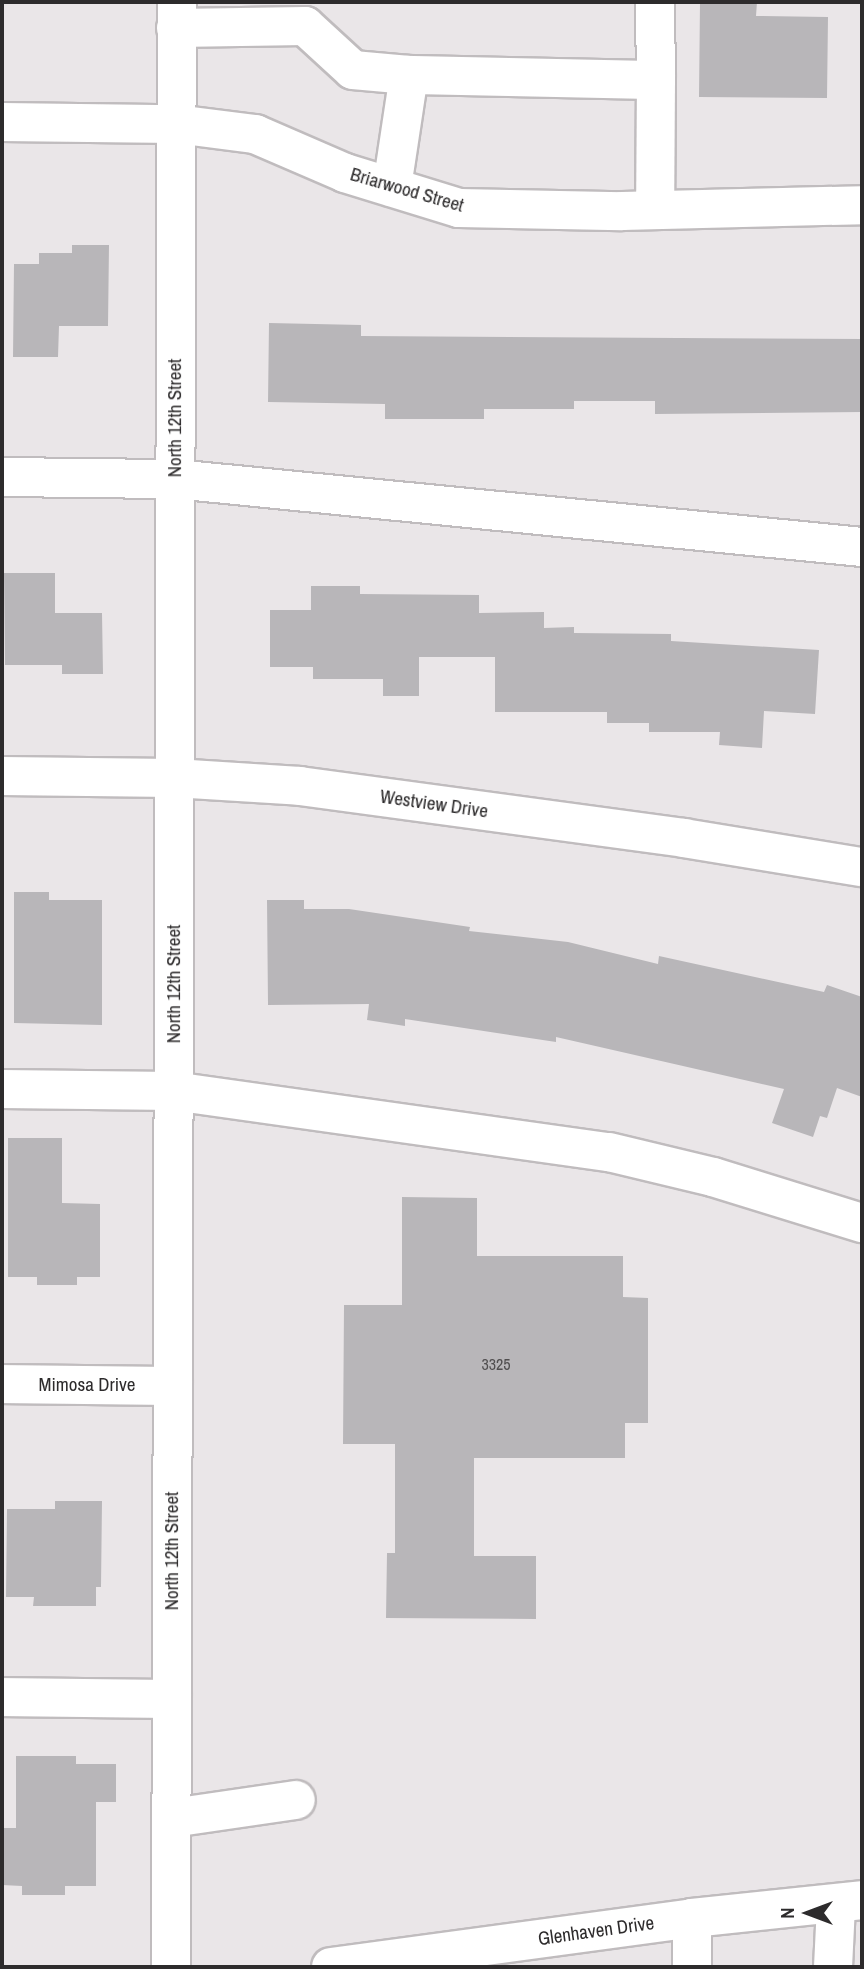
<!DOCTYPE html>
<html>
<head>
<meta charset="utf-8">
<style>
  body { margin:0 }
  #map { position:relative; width:864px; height:1969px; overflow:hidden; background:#eae6e8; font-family:"Archivo Narrow",sans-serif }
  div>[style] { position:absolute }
  .building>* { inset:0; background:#b8b6b9 }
  .roads { filter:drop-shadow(2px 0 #c0bcbe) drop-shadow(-2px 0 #c0bcbe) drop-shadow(0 2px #c0bcbe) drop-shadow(0 -2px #c0bcbe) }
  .minor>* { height:38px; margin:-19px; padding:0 19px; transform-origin:19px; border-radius:19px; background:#fff }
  span { translate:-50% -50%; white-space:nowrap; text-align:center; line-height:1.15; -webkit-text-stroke:5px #fff; paint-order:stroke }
  .number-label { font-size:16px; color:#504e4f }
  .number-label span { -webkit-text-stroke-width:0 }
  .street-label { font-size:19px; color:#2d2b2c }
  .frame { position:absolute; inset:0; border:4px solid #2d2b2c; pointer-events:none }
  .north { position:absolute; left:773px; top:1878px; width:70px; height:70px; -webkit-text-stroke:5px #fff; paint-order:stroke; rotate:270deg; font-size:19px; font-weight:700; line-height:28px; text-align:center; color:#2d2b2c }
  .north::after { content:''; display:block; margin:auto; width:24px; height:32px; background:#2d2b2c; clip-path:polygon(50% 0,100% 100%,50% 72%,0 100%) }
</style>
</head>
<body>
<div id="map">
  <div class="building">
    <i style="clip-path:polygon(700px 2px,757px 2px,756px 16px,828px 17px,827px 98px,699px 97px)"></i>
    <i style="clip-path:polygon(72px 245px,109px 245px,108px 326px,59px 326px,58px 357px,13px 357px,14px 264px,39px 264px,39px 253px,72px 253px)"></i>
    <i style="clip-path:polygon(269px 323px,361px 325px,361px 336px,862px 339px,862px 412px,655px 414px,655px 401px,574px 401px,574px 409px,484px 409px,484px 419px,385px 419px,385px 404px,268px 402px)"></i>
    <i style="clip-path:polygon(4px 573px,55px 573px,55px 613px,102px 613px,103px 674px,62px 674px,62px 665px,5px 665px)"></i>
    <i style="clip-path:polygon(311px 586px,360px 586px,360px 594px,479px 595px,479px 613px,544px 612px,544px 628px,574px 627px,574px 633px,671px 634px,671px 641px,819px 650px,815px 714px,764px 711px,762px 748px,719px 745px,720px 732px,649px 732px,649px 723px,607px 723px,607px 712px,495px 712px,495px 657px,419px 657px,419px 696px,383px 696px,383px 679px,313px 679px,313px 667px,270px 667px,270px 610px,311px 610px)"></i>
    <i style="clip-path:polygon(14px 892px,49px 892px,49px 900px,102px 900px,102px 1025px,14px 1023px)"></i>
    <i style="clip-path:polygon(267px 900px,304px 900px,304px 909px,349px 909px,470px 927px,469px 931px,568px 942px,658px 964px,659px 956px,824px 992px,827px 985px,862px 997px,862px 1097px,837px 1088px,827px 1118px,820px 1116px,813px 1137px,772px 1123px,784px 1089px,556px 1037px,556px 1042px,405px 1019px,405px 1026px,367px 1020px,369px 1004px,268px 1005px)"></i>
    <i style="clip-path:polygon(8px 1138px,62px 1138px,62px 1203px,100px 1204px,100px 1277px,77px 1277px,77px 1285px,37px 1285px,37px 1277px,8px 1277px)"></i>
    <i style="clip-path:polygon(402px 1197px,477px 1198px,477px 1256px,623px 1256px,623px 1297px,648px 1298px,648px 1423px,625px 1423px,625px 1458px,474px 1458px,474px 1556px,536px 1556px,536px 1619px,386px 1618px,387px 1553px,395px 1553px,395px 1444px,343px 1444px,344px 1305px,402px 1305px)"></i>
    <i style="clip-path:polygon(55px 1501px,102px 1501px,101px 1587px,96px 1587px,96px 1606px,33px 1606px,34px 1597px,6px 1597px,7px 1509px,55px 1509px)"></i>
    <i style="clip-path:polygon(16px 1756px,76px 1756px,76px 1764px,116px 1764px,116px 1802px,96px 1802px,96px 1886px,65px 1886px,65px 1895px,22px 1895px,22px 1886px,2px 1885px,2px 1828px,16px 1828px)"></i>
  </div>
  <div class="roads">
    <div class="minor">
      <i style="left:655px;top:2px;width:78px;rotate:89.3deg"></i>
      <i style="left:176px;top:28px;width:129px;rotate:-0.9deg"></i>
      <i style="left:305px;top:26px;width:65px;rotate:42.5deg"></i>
      <i style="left:353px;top:70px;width:56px;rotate:5.1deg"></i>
      <i style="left:2px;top:122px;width:174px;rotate:0.7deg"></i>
      <i style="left:176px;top:124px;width:80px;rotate:7.2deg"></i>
      <i style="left:255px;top:134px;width:98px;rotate:23.4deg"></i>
      <i style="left:345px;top:173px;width:119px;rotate:17.1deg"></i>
      <i style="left:459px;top:208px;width:163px;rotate:1.1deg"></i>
      <i style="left:622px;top:211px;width:240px;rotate:-1.4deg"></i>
      <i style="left:392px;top:187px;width:113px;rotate:-81.4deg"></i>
      <i style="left:409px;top:75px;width:247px;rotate:1.2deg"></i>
      <i style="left:656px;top:80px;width:128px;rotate:90.4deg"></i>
      <i style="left:2px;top:477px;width:173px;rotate:0.7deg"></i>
      <i style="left:175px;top:479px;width:690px;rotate:5.65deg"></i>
      <i style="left:2px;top:776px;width:172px;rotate:0.7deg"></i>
      <i style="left:174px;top:778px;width:126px;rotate:3.6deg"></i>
      <i style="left:300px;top:786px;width:388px;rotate:7.7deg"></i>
      <i style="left:684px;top:838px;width:180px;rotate:9.3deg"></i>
      <i style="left:2px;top:1089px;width:171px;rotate:0.7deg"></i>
      <i style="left:173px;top:1091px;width:440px;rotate:8deg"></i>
      <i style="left:609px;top:1152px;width:107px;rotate:13.5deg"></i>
      <i style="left:713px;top:1177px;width:156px;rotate:17.2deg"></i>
      <i style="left:2px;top:1384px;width:171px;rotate:0.7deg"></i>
      <i style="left:2px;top:1697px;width:170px;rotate:0.7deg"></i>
      <i style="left:172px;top:1818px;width:125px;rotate:-8.3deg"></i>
      <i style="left:692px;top:1918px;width:49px;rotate:90deg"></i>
      <i style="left:171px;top:1967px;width:1965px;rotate:-89.83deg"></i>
      <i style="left:331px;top:1967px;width:364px;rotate:-7.7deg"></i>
      <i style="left:692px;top:1918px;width:171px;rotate:-6deg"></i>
      <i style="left:833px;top:1967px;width:62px;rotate:-87.2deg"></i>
    </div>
  </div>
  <div class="number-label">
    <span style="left:496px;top:1364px">3325</span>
  </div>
  <div class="street-label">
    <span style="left:407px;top:190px;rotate:16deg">Briarwood Street</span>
    <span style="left:175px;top:418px;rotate:-90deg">North 12th Street</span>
    <span style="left:434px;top:804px;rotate:8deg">Westview Drive</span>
    <span style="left:174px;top:984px;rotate:-90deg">North 12th Street</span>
    <span style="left:87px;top:1385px">Mimosa Drive</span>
    <span style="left:172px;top:1551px;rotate:-90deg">North 12th Street</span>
    <span style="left:596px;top:1931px;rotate:-8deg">Glenhaven Drive</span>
  </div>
  <div class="frame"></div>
  <div class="north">N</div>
</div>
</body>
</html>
